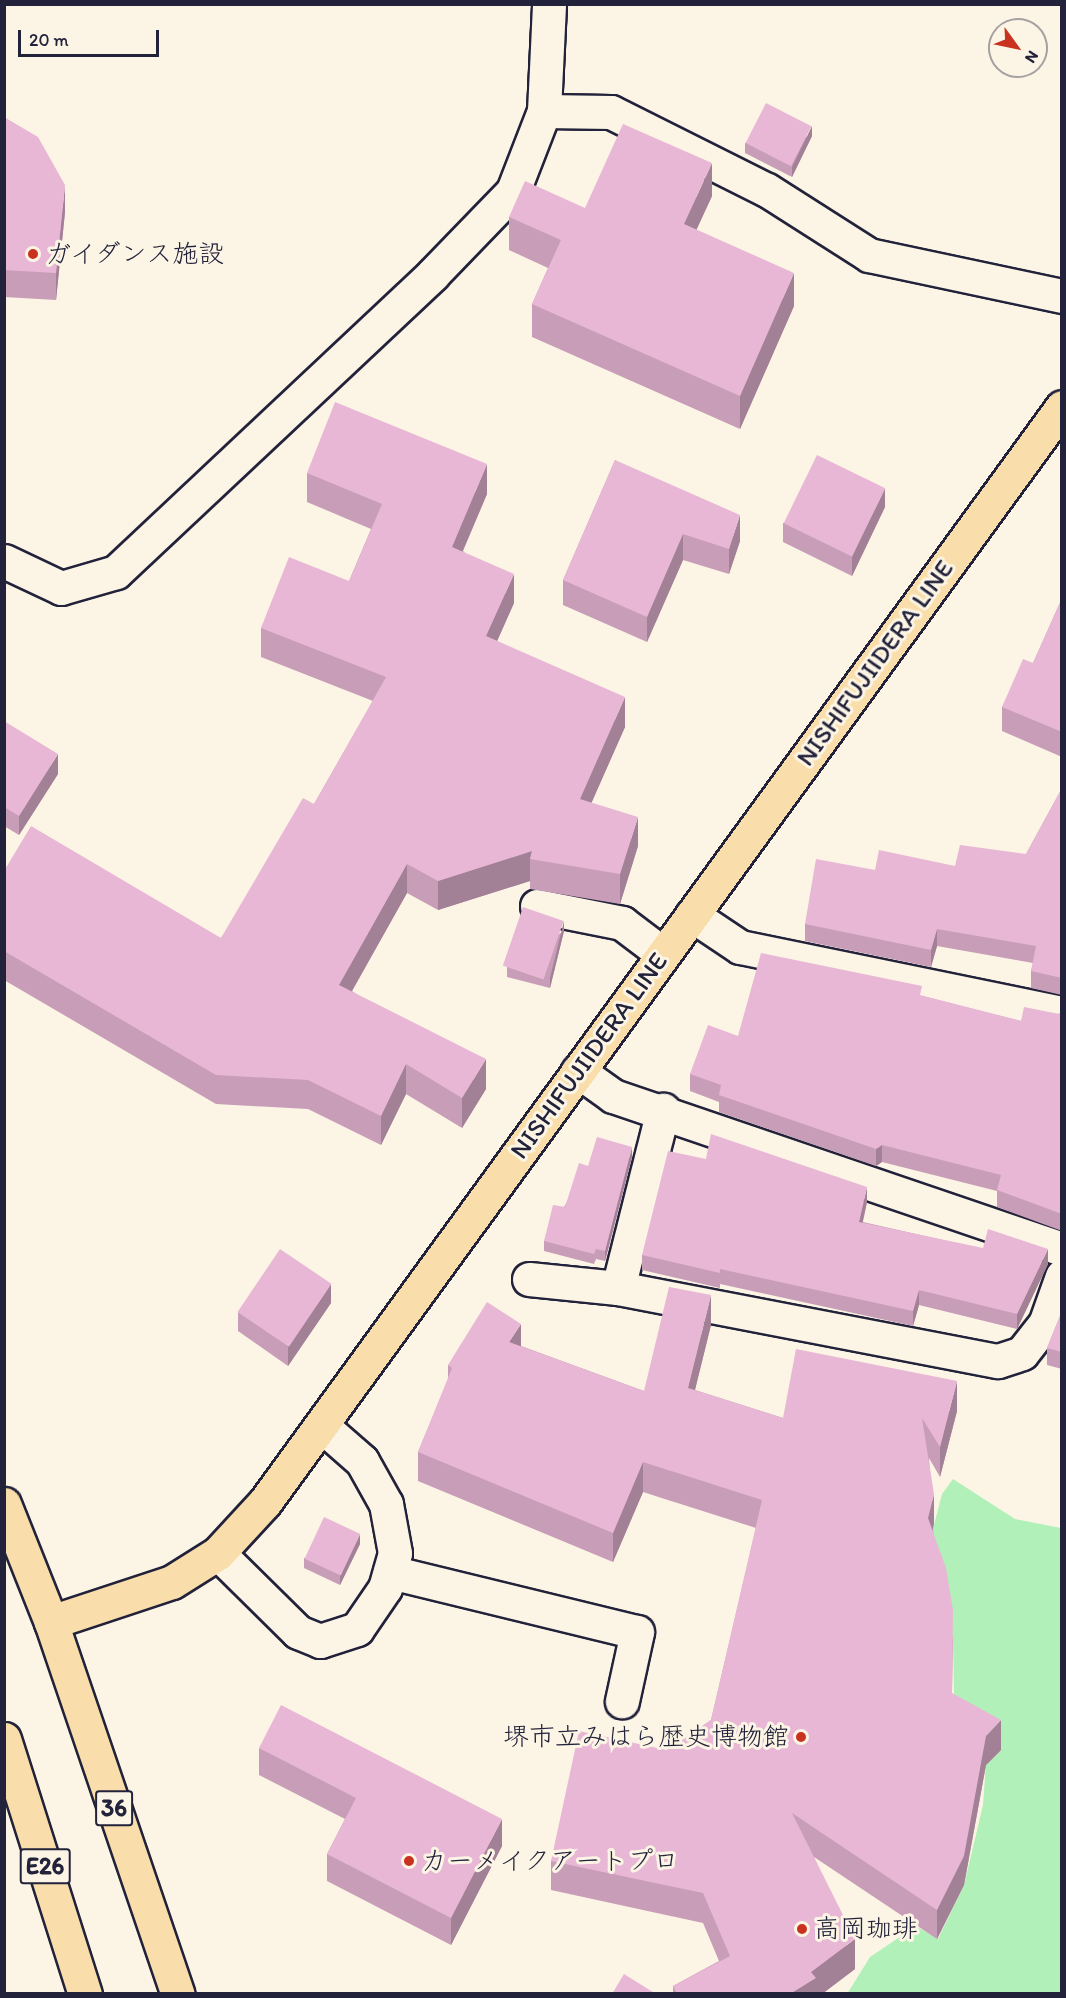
<!DOCTYPE html>
<html>
<head>
<meta charset="utf-8">
<style>
  body { margin:0 }
  #map { position:relative; width:1066px; height:1998px; overflow:hidden; background:#fcf5e5; font-family:Itim,"Klee One",sans-serif }
  div>[style] { position:absolute }
  .green>* { inset:0; background:#b1f0b8 }
  .roads { filter:drop-shadow(2px 0 #22223b) drop-shadow(-2px 0 #22223b) drop-shadow(0 2px #22223b) drop-shadow(0 -2px #22223b) }
  .minor>* { height:33px; margin:-16.5px; padding:0 16.5px; transform-origin:16.5px; border-radius:16.5px; background:#fcf5e5 }
  .major>* { height:33px; margin:-16.5px; padding:0 16.5px; transform-origin:16.5px; border-radius:16.5px; background:#f9deab }
  .highway>* { height:33px; margin:-16.5px; padding:0 16.5px; transform-origin:16.5px; border-radius:16.5px; background:#f9deab }
  .wall>* { inset:0; background:#c89db7 }
  .shaded-wall>* { inset:0; background:#a28095 }
  .building>* { inset:0; background:#e8b7d5; transform-origin:0 0 }
  .dots>* { width:16px; height:16px; translate:-50% -50%; box-sizing:border-box; border:3px solid #fcf5e5; border-radius:50% }
  span { translate:-50% -50%; white-space:nowrap; text-align:center; line-height:1.15; -webkit-text-stroke:6px #fcf5e5; paint-order:stroke }
  .shield-label span { padding:2px 4px; background:#fcf5e5; border:2px solid; border-radius:4px; -webkit-text-stroke-width:0 }
  .shield-label { font-size:24px; color:#22223b; font-weight:700 }
  .poi-label { font-size:26px; color:#22223b }
  .left { translate:0 -50%; text-align:left }
  .right { translate:-100% -50%; text-align:right }
  .street-label { font-size:26px; color:#22223b }
  .frame { position:absolute; inset:0; border:6px solid #22223b; pointer-events:none }
  .north { position:absolute; left:988px; top:18px; width:60px; height:60px; box-sizing:border-box; background:#fcf5e5; border:2px solid #a5a1a1; border-radius:50%; rotate:123deg; font-size:16px; font-weight:700; line-height:24px; text-align:center; color:#22223b }
  .north::after { content:''; display:block; margin:auto; width:21px; height:27px; background:#c8321e; clip-path:polygon(50% 0,100% 100%,50% 72%,0 100%) }
  .scale { position:absolute; left:18px; top:30px; width:141px; height:27px; box-sizing:border-box; border:3px solid #22223b; border-top:0; padding-left:8px; font-size:18px; line-height:21px; white-space:nowrap; color:#22223b; -webkit-text-stroke:4px #fcf5e5; paint-order:stroke }
</style>
</head>
<body>
<div id="map">
  <div class="green">
    <i style="clip-path:polygon(953px 1479px,1015px 1519px,1061px 1528px,1061px 1993px,847px 1994px,870px 1957px,916px 1926px,938px 1939px,964px 1885px,983px 1805px,986px 1764px,1001px 1750px,954px 1695px,953px 1639px,928px 1548px,942px 1494px)"></i>
  </div>
  <div class="roads">
    <div class="minor">
      <i style="left:544px;top:111px;width:67px;rotate:0.9deg"></i>
      <i style="left:611px;top:112px;width:174px;rotate:26.6deg"></i>
      <i style="left:767px;top:190px;width:121px;rotate:32.5deg"></i>
      <i style="left:869px;top:255px;width:197px;rotate:12deg"></i>
      <i style="left:4px;top:561px;width:63px;rotate:25.3deg"></i>
      <i style="left:61px;top:588px;width:57px;rotate:-16.2deg"></i>
      <i style="left:116px;top:572px;width:434px;rotate:-43.2deg"></i>
      <i style="left:432px;top:275px;width:117px;rotate:-46deg"></i>
      <i style="left:513px;top:191px;width:86px;rotate:-68.8deg"></i>
      <i style="left:544px;top:111px;width:107px;rotate:-87.3deg"></i>
      <i style="left:537px;top:906px;width:87px;rotate:11.3deg"></i>
      <i style="left:622px;top:923px;width:51px;rotate:37.1deg"></i>
      <i style="left:692px;top:915px;width:58px;rotate:33.7deg"></i>
      <i style="left:740px;top:947px;width:329px;rotate:11.6deg"></i>
      <i style="left:578px;top:1071px;width:43px;rotate:35.5deg"></i>
      <i style="left:613px;top:1096px;width:474px;rotate:18.8deg"></i>
      <i style="left:529px;top:1279px;width:89px;rotate:5.8deg"></i>
      <i style="left:618px;top:1288px;width:387px;rotate:10.9deg"></i>
      <i style="left:998px;top:1361px;width:25px;rotate:-18deg"></i>
      <i style="left:1022px;top:1353px;width:37px;rotate:-52deg"></i>
      <i style="left:1045px;top:1324px;width:51px;rotate:-70.5deg"></i>
      <i style="left:618px;top:1288px;width:184px;rotate:-75.8deg"></i>
      <i style="left:218px;top:1553px;width:112px;rotate:44.6deg"></i>
      <i style="left:298px;top:1632px;width:24px;rotate:22deg"></i>
      <i style="left:320px;top:1641px;width:39px;rotate:-18deg"></i>
      <i style="left:357px;top:1629px;width:50px;rotate:-55.7deg"></i>
      <i style="left:385px;top:1588px;width:36px;rotate:-74deg"></i>
      <i style="left:395px;top:1553px;width:50px;rotate:-100.4deg"></i>
      <i style="left:386px;top:1504px;width:49px;rotate:-119.2deg"></i>
      <i style="left:362px;top:1461px;width:53px;rotate:-138.8deg"></i>
      <i style="left:390px;top:1572px;width:254px;rotate:13.7deg"></i>
      <i style="left:637px;top:1632px;width:71px;rotate:102.3deg"></i>
    </div>
    <div class="major">
      <i style="left:4px;top:1504px;width:127px;rotate:68.3deg"></i>
      <i style="left:51px;top:1622px;width:393px;rotate:71.2deg"></i>
      <i style="left:51px;top:1622px;width:127px;rotate:-18.3deg"></i>
      <i style="left:172px;top:1582px;width:54px;rotate:-32.2deg"></i>
      <i style="left:218px;top:1553px;width:69px;rotate:-47.3deg"></i>
      <i style="left:265px;top:1502px;width:1354px;rotate:-53.95deg"></i>
    </div>
    <div class="highway">
      <i style="left:4px;top:1739px;width:268px;rotate:72.4deg"></i>
    </div>
  </div>
  <div class="wall">
    <i style="clip-path:polygon(4px 117px,65px 212px,56px 300px,4px 297px)"></i>
    <i style="clip-path:polygon(812px 136px,792px 177px,745px 153px,745px 143px)"></i>
    <i style="clip-path:polygon(712px 196px,696px 230px,794px 306px,740px 429px,532px 337px,532px 304px,548px 268px,509px 250px,509px 217px,585px 208px)"></i>
    <i style="clip-path:polygon(615px 460px,740px 541px,729px 574px,683px 560px,647px 642px,563px 605px,563px 580px)"></i>
    <i style="clip-path:polygon(307px 473px,487px 494px,463px 551px,514px 603px,497px 641px,625px 727px,591px 803px,638px 846px,620px 904px,530px 889px,530px 881px,438px 910px,407px 893px,352px 991px,486px 1089px,462px 1128px,406px 1094px,381px 1145px,308px 1109px,216px 1104px,4px 980px,4px 871px,221px 938px,314px 804px,373px 701px,261px 657px,261px 628px,349px 581px,371px 529px,307px 502px)"></i>
    <i style="clip-path:polygon(885px 507px,852px 576px,783px 542px,783px 523px)"></i>
    <i style="clip-path:polygon(1062px 598px,1062px 757px,1002px 731px,1002px 707px,1033px 663px)"></i>
    <i style="clip-path:polygon(4px 721px,58px 774px,19px 835px,4px 826px)"></i>
    <i style="clip-path:polygon(1062px 788px,1062px 995px,1031px 988px,1031px 971px,1033px 963px,937px 946px,931px 967px,805px 941px,805px 924px,875px 870px,955px 866px,1026px 854px)"></i>
    <i style="clip-path:polygon(564px 931px,550px 988px,507px 977px,507px 967px)"></i>
    <i style="clip-path:polygon(922px 996px,1021px 1021px,1062px 1013px,1062px 1231px,997px 1207px,997px 1191px,882px 1162px,876px 1166px,719px 1112px,719px 1102px,690px 1091px,690px 1074px,738px 1036px)"></i>
    <i style="clip-path:polygon(632px 1157px,605px 1261px,596px 1259px,594px 1264px,544px 1251px,544px 1241px,588px 1166px)"></i>
    <i style="clip-path:polygon(867px 1202px,863px 1222px,1048px 1264px,1017px 1329px,919px 1305px,913px 1326px,720px 1284px,720px 1288px,642px 1270px,642px 1255px)"></i>
    <i style="clip-path:polygon(331px 1303px,288px 1366px,238px 1331px,238px 1312px)"></i>
    <i style="clip-path:polygon(1062px 1311px,1062px 1369px,1047px 1365px,1047px 1348px)"></i>
    <i style="clip-path:polygon(711px 1325px,695px 1390px,783px 1418px,957px 1411px,940px 1477px,929px 1458px,934px 1523px,933px 1530px,953px 1640px,952px 1693px,1001px 1750px,986px 1765px,964px 1885px,937px 1939px,814px 1857px,855px 1969px,822px 1994px,673px 1994px,673px 1986px,719px 1961px,703px 1923px,551px 1890px,551px 1861px,667px 1750px,711px 1720px,756px 1528px,643px 1492px,613px 1562px,418px 1481px,418px 1452px,448px 1380px,448px 1365px,521px 1346px,644px 1391px)"></i>
    <i style="clip-path:polygon(360px 1544px,340px 1585px,304px 1568px,304px 1558px)"></i>
    <i style="clip-path:polygon(259px 1748px,502px 1846px,451px 1945px,327px 1881px,327px 1854px,345px 1819px,259px 1775px)"></i>
  </div>
  <div class="shaded-wall">
    <i style="clip-path:polygon(812px 126px,812px 136px,792px 177px,792px 167px)"></i>
    <i style="clip-path:polygon(712px 163px,712px 196px,684px 257px,684px 224px)"></i>
    <i style="clip-path:polygon(65px 185px,65px 212px,56px 300px,56px 273px)"></i>
    <i style="clip-path:polygon(794px 273px,794px 306px,740px 429px,740px 396px)"></i>
    <i style="clip-path:polygon(487px 464px,487px 494px,452px 576px,452px 547px)"></i>
    <i style="clip-path:polygon(885px 488px,885px 507px,852px 576px,852px 557px)"></i>
    <i style="clip-path:polygon(740px 515px,740px 541px,729px 574px,729px 549px)"></i>
    <i style="clip-path:polygon(683px 534px,683px 560px,647px 642px,647px 617px)"></i>
    <i style="clip-path:polygon(514px 574px,514px 603px,486px 666px,486px 636px)"></i>
    <i style="clip-path:polygon(625px 697px,625px 727px,580px 829px,580px 799px)"></i>
    <i style="clip-path:polygon(58px 754px,58px 774px,19px 835px,19px 816px)"></i>
    <i style="clip-path:polygon(638px 817px,638px 846px,620px 904px,620px 874px)"></i>
    <i style="clip-path:polygon(532px 851px,530px 859px,530px 881px,438px 910px,438px 881px)"></i>
    <i style="clip-path:polygon(407px 864px,407px 893px,339px 1014px,339px 985px)"></i>
    <i style="clip-path:polygon(564px 921px,564px 931px,550px 988px,550px 978px)"></i>
    <i style="clip-path:polygon(937px 929px,937px 946px,931px 967px,931px 950px)"></i>
    <i style="clip-path:polygon(486px 1059px,486px 1089px,462px 1128px,462px 1098px)"></i>
    <i style="clip-path:polygon(406px 1064px,406px 1094px,381px 1145px,381px 1116px)"></i>
    <i style="clip-path:polygon(882px 1145px,882px 1162px,876px 1166px,876px 1149px)"></i>
    <i style="clip-path:polygon(632px 1147px,632px 1157px,605px 1261px,605px 1251px)"></i>
    <i style="clip-path:polygon(867px 1187px,867px 1202px,859px 1237px,859px 1222px)"></i>
    <i style="clip-path:polygon(1048px 1249px,1048px 1264px,1017px 1329px,1017px 1314px)"></i>
    <i style="clip-path:polygon(331px 1284px,331px 1303px,288px 1366px,288px 1347px)"></i>
    <i style="clip-path:polygon(919px 1290px,919px 1305px,913px 1326px,913px 1311px)"></i>
    <i style="clip-path:polygon(711px 1295px,711px 1325px,688px 1418px,688px 1388px)"></i>
    <i style="clip-path:polygon(521px 1324px,521px 1354px,509px 1342px)"></i>
    <i style="clip-path:polygon(957px 1381px,957px 1411px,940px 1477px,940px 1447px)"></i>
    <i style="clip-path:polygon(643px 1462px,643px 1492px,613px 1562px,613px 1533px)"></i>
    <i style="clip-path:polygon(934px 1494px,934px 1523px,928px 1548px,928px 1518px)"></i>
    <i style="clip-path:polygon(360px 1534px,360px 1544px,340px 1585px,340px 1575px)"></i>
    <i style="clip-path:polygon(1001px 1720px,1001px 1750px,986px 1765px,964px 1885px,937px 1939px,937px 1910px,986px 1736px)"></i>
    <i style="clip-path:polygon(502px 1819px,502px 1846px,451px 1945px,451px 1918px)"></i>
    <i style="clip-path:polygon(855px 1939px,855px 1969px,822px 1994px,790px 1994px,811px 1972px)"></i>
  </div>
  <div class="building">
    <i style="left:766px;top:103px;width:51px;height:45px;rotate:27deg"></i>
    <i style="clip-path:polygon(4px 117px,38px 137px,65px 185px,56px 273px,4px 270px)"></i>
    <i style="clip-path:polygon(623px 124px,712px 163px,684px 224px,794px 273px,740px 396px,532px 304px,561px 240px,509px 217px,525px 181px,585px 208px)"></i>
    <i style="clip-path:polygon(335px 402px,487px 464px,452px 547px,514px 574px,486px 636px,625px 697px,580px 799px,638px 817px,620px 874px,530px 859px,532px 851px,438px 881px,407px 864px,339px 985px,486px 1059px,462px 1098px,406px 1064px,381px 1116px,308px 1080px,216px 1075px,4px 951px,4px 871px,31px 826px,221px 938px,303px 798px,314px 804px,386px 677px,261px 628px,289px 557px,349px 581px,382px 504px,307px 473px)"></i>
    <i style="left:817px;top:455px;width:76px;height:76px;rotate:26deg"></i>
    <i style="clip-path:polygon(615px 460px,740px 515px,729px 549px,683px 534px,647px 617px,563px 580px)"></i>
    <i style="clip-path:polygon(1062px 598px,1062px 732px,1002px 707px,1023px 659px,1033px 663px)"></i>
    <i style="clip-path:polygon(4px 721px,58px 754px,19px 816px,4px 807px)"></i>
    <i style="clip-path:polygon(1062px 788px,1062px 978px,1031px 971px,1036px 946px,937px 929px,931px 950px,805px 924px,816px 859px,875px 870px,879px 850px,955px 866px,960px 845px,1026px 854px)"></i>
    <i style="left:523px;top:907px;width:43px;height:62px;rotate:19deg"></i>
    <i style="clip-path:polygon(761px 953px,922px 986px,920px 995px,1021px 1021px,1024px 1007px,1059px 1014px,1062px 1013px,1062px 1214px,997px 1190px,1001px 1175px,882px 1145px,876px 1149px,719px 1095px,721px 1085px,690px 1074px,708px 1025px,738px 1036px)"></i>
    <i style="clip-path:polygon(711px 1134px,867px 1187px,859px 1222px,983px 1248px,988px 1229px,1048px 1249px,1017px 1314px,919px 1290px,913px 1311px,720px 1269px,720px 1273px,642px 1255px,668px 1151px,706px 1159px)"></i>
    <i style="clip-path:polygon(597px 1137px,632px 1147px,605px 1251px,596px 1249px,594px 1254px,544px 1241px,553px 1205px,565px 1207px,579px 1163px,588px 1166px)"></i>
    <i style="left:280px;top:1249px;width:62px;height:76px;rotate:34deg"></i>
    <i style="clip-path:polygon(669px 1287px,711px 1295px,688px 1388px,783px 1418px,796px 1349px,957px 1381px,940px 1447px,922px 1418px,934px 1494px,928px 1518px,946px 1568px,953px 1610px,952px 1693px,1001px 1720px,986px 1736px,964px 1856px,937px 1910px,792px 1813px,855px 1939px,811px 1972px,816px 1978px,790px 1994px,677px 1994px,673px 1986px,730px 1956px,703px 1893px,551px 1861px,579px 1731px,667px 1750px,711px 1720px,762px 1500px,643px 1462px,613px 1533px,418px 1452px,452px 1368px,448px 1365px,487px 1302px,521px 1324px,509px 1342px,644px 1391px)"></i>
    <i style="clip-path:polygon(1062px 1311px,1062px 1352px,1047px 1348px)"></i>
    <i style="left:324px;top:1517px;width:40px;height:46px;rotate:25deg"></i>
    <i style="clip-path:polygon(281px 1705px,502px 1819px,451px 1918px,327px 1854px,356px 1798px,259px 1748px)"></i>
    <i style="clip-path:polygon(624px 1974px,656px 1994px,612px 1994px)"></i>
  </div>
  <div class="dots">
    <i style="left:33px;top:254px;background:#c8321e"></i>
    <i style="left:801px;top:1737px;background:#c8321e"></i>
    <i style="left:409px;top:1861px;background:#c8321e"></i>
    <i style="left:802px;top:1929px;background:#c8321e"></i>
  </div>
  <div class="shield-label">
    <span style="left:114px;top:1808px">36</span>
    <span style="left:45px;top:1866px">E26</span>
  </div>
  <div class="poi-label">
    <span class="left" style="left:45px;top:254px">ガイダンス施設</span>
    <span class="right" style="left:789px;top:1737px">堺市立みはら歴史博物館</span>
    <span class="left" style="left:421px;top:1861px">カーメイクアートプロ</span>
    <span class="left" style="left:814px;top:1929px">高岡珈琲</span>
  </div>
  <div class="street-label">
    <span style="left:875px;top:663px;rotate:-54deg">NISHIFUJIIDERA LINE</span>
    <span style="left:589px;top:1056px;rotate:-54deg">NISHIFUJIIDERA LINE</span>
  </div>
  <div class="frame"></div>
  <div class="north">N</div>
  <div class="scale">20 m</div>
</div>
</body>
</html>
